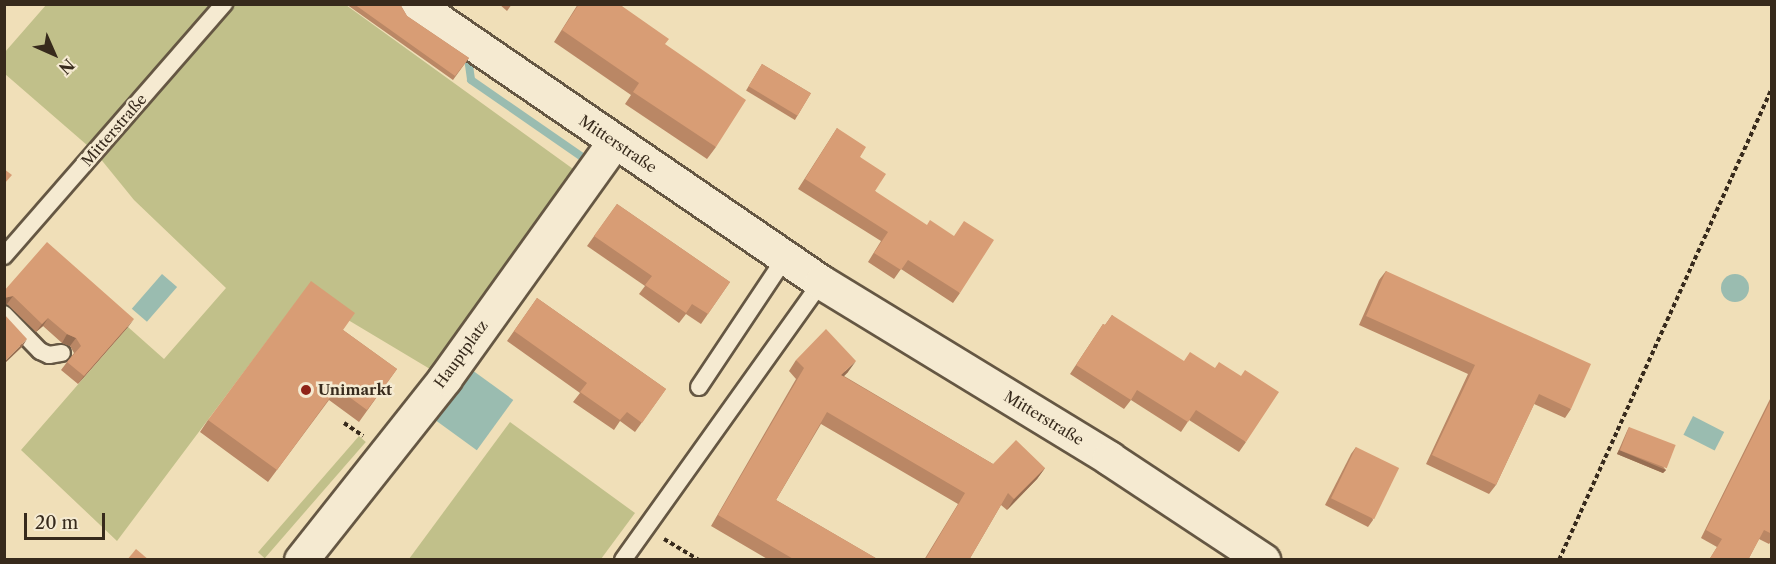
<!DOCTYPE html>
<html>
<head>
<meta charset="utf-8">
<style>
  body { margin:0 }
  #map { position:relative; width:1776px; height:564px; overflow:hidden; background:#f0dfb8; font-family:"Libre Caslon Text",serif }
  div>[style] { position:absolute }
  .green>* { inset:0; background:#c1c08a; transform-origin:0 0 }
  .water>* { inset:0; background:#9abcb0; transform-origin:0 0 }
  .round { border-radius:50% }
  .stream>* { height:8px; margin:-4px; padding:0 4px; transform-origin:4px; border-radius:4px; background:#9abcb0 }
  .path>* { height:4px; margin-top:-2px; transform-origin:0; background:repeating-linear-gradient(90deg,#372a1c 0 4.5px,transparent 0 7.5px) }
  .roads { filter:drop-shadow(2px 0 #655743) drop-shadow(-2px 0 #655743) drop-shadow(0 2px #655743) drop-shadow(0 -2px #655743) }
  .service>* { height:16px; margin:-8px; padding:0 8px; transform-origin:8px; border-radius:8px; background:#f5ead1 }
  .minor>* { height:33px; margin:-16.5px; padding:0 16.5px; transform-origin:16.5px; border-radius:16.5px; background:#f5ead1 }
  .wall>* { inset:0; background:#ba8765; transform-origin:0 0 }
  .shaded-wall>* { inset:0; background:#976e52 }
  .building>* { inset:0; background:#d89d75; transform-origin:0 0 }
  .dots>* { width:16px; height:16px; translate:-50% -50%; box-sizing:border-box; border:3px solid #f5ead1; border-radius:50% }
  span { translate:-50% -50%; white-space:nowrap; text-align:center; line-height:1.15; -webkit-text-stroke:5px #f5ead1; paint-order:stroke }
  .street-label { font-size:15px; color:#372a1c }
  .poi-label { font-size:15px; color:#372a1c; font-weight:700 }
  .left { translate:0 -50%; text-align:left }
  .frame { position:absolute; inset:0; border:6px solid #372a1c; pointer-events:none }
  .north { position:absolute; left:24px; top:24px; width:60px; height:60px; -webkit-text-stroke:4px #f5ead1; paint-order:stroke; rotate:135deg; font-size:16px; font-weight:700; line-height:24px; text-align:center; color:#372a1c }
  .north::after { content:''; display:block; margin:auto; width:21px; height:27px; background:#372a1c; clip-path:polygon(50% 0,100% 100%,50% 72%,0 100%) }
  .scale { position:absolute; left:24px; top:513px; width:81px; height:27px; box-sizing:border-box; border:3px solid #372a1c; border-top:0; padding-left:8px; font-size:18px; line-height:21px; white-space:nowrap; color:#372a1c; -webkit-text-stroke:4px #f5ead1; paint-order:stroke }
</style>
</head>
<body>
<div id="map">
  <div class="green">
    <i style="clip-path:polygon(46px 5px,346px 5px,587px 179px,445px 378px,303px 293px,117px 541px,21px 450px,128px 327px,164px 359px,226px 288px,134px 200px,95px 152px,5px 74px,5px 52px)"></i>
    <i style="clip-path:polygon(510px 422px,635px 513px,601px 559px,409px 559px)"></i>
    <i style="left:359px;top:436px;width:9px;height:154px;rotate:41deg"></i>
  </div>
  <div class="water">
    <i class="round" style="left:1721px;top:274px;width:28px;height:28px"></i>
    <i style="left:162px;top:274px;width:20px;height:46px;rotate:41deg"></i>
    <i style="left:472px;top:370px;width:51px;height:62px;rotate:36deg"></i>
    <i style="left:1693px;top:416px;width:35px;height:21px;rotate:27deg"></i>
  </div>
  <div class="stream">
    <i style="left:468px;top:58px;width:22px;rotate:82deg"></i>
    <i style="left:471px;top:80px;width:146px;rotate:34.7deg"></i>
  </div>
  <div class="path">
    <i style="left:344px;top:423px;width:23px;rotate:34deg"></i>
    <i style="left:664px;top:539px;width:41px;rotate:31deg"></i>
    <i style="left:1559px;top:560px;width:518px;rotate:-65.71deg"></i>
  </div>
  <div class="roads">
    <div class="service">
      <i style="left:4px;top:256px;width:335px;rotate:-48.9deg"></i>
      <i style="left:4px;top:314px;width:52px;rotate:45.8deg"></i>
      <i style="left:40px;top:351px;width:10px;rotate:24deg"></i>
      <i style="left:49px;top:355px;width:13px;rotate:-9deg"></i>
      <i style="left:699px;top:387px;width:155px;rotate:-56.3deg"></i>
      <i style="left:623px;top:560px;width:341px;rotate:-54.5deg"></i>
    </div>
    <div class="minor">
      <i style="left:415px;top:4px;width:492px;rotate:34.4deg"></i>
      <i style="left:821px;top:282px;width:338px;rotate:31.4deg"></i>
      <i style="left:1109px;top:458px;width:185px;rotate:33.5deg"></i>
      <i style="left:301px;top:560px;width:232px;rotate:-51.6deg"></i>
      <i style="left:445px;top:378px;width:290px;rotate:-54.4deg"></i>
    </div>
  </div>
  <div class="wall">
    <i style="clip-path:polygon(346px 4px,400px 4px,407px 16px,469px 58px,453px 80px)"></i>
    <i style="clip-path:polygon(499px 4px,512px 4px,507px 11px)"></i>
    <i style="clip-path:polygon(578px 4px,619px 4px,665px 45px,716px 147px,707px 159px,625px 104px,631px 95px,554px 42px)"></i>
    <i style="left:762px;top:64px;width:57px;height:31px;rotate:31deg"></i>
    <i style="clip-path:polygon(837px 128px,860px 157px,875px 191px,960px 293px,953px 303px,901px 269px,894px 279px,868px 262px,881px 241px,798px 189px)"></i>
    <i style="clip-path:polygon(617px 204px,730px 282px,701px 324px,686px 314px,679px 323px,639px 294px,645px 286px,587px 246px)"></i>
    <i style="clip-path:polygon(1386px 271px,1571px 409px,1565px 418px,1534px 404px,1496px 485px,1489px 494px,1426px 464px,1468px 374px,1359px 325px,1379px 280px)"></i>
    <i style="clip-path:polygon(4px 291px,128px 327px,78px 384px,61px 370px,74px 353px,70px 346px,62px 343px,43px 326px,36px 332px,7px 304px,4px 305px)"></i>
    <i style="clip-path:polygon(537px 298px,666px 389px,635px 432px,620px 421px,614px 430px,573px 402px,580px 393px,507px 341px)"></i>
    <i style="clip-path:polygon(1112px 315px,1246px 442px,1239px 452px,1189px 420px,1181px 432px,1131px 400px,1124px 409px,1070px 374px,1103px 324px,1105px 325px)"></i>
    <i style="clip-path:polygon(343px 330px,397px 369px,359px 422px,329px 400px,268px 482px,200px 432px,208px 420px)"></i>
    <i style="clip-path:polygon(796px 360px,848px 372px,844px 376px,993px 464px,1045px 468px,1037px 479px,1007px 510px,1001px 505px,969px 560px,924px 560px,958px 504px,821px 424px,776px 500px,879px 560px,769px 560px,711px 526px,796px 379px,789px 371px)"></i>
    <i style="clip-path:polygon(1772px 395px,1772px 540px,1769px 544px,1759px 539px,1748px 560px,1709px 560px,1717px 547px,1701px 538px)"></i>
    <i style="clip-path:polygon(1629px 427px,1666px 470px,1663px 473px,1617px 454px,1627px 431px)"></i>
    <i style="clip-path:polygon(1356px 447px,1373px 520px,1368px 527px,1325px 505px,1351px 454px)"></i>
  </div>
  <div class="shaded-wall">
    <i style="clip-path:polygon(13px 296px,7px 304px,4px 305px,4px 298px)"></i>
    <i style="clip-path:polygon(48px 318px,43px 326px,36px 332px,42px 324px)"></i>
    <i style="clip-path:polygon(134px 319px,128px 327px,78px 384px,84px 376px)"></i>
    <i style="clip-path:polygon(67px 334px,76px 338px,70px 346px,62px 343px)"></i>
    <i style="clip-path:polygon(27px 339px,22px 347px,4px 364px,4px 362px)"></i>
    <i style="clip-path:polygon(856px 361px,848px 372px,834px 386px,841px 375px)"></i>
    <i style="clip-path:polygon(1619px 450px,1666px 470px,1663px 473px,1617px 454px)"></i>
    <i style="clip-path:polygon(1045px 468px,1037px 479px,1007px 510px,1014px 499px)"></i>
  </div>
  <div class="building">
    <i style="clip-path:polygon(354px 4px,400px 4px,407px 16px,469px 58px,455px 76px)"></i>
    <i style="clip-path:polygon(579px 4px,619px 4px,669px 39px,665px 44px,746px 100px,716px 147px,633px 92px,639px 83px,562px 30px)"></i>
    <i style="left:762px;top:64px;width:57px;height:26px;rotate:31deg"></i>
    <i style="clip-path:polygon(837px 128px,866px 147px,860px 157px,886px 174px,875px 191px,927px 225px,930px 220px,954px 236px,964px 221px,994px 240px,960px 293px,908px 260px,901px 270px,874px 253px,888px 232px,805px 179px)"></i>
    <i style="clip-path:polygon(4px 169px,12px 175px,4px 184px)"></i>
    <i style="clip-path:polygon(617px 204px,730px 282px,708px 314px,692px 304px,686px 313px,645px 285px,652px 276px,594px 236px)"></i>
    <i style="clip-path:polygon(47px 242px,134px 319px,84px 376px,67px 362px,81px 346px,76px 338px,67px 334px,48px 318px,42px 324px,13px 296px,4px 298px,4px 291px)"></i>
    <i style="clip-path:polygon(1386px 271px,1591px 364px,1571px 409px,1539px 394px,1496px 485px,1432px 455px,1475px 365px,1366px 316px)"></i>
    <i style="clip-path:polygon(311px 281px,355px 313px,343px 330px,397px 369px,367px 410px,337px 388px,277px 470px,208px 420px)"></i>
    <i style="clip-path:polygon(537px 298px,666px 389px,642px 423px,627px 412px,620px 420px,580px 392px,587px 383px,514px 331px)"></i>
    <i style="clip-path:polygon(4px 314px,27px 339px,4px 362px)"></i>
    <i style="clip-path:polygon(1112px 315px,1184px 361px,1190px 352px,1215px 368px,1219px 362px,1241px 376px,1245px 370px,1279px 392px,1246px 442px,1196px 410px,1188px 422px,1137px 390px,1131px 400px,1076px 365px,1103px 324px,1105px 325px)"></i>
    <i style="clip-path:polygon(826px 329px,856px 361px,841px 375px,993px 464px,1016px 440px,1045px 468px,1014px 499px,1008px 493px,969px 560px,925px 560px,965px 493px,827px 412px,776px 500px,879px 560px,795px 560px,718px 515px,804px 368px,796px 360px)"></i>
    <i style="clip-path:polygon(1772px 398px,1772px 534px,1764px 530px,1748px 560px,1709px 560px,1722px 539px,1706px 530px)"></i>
    <i style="left:1629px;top:427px;width:50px;height:25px;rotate:21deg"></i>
    <i style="left:1356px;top:447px;width:48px;height:57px;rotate:26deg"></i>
    <i style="clip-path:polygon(136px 549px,149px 560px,127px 560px)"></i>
  </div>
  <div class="dots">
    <i style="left:306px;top:390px;background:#8f2418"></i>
  </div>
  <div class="street-label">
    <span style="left:114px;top:130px;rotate:-49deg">Mitterstraße</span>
    <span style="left:618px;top:144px;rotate:34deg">Mitterstraße</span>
    <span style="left:461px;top:354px;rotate:-54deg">Hauptplatz</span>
    <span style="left:1044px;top:418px;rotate:31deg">Mitterstraße</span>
  </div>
  <div class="poi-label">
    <span class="left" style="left:318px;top:390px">Unimarkt</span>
  </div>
  <div class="frame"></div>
  <div class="north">N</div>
  <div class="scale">20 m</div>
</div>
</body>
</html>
